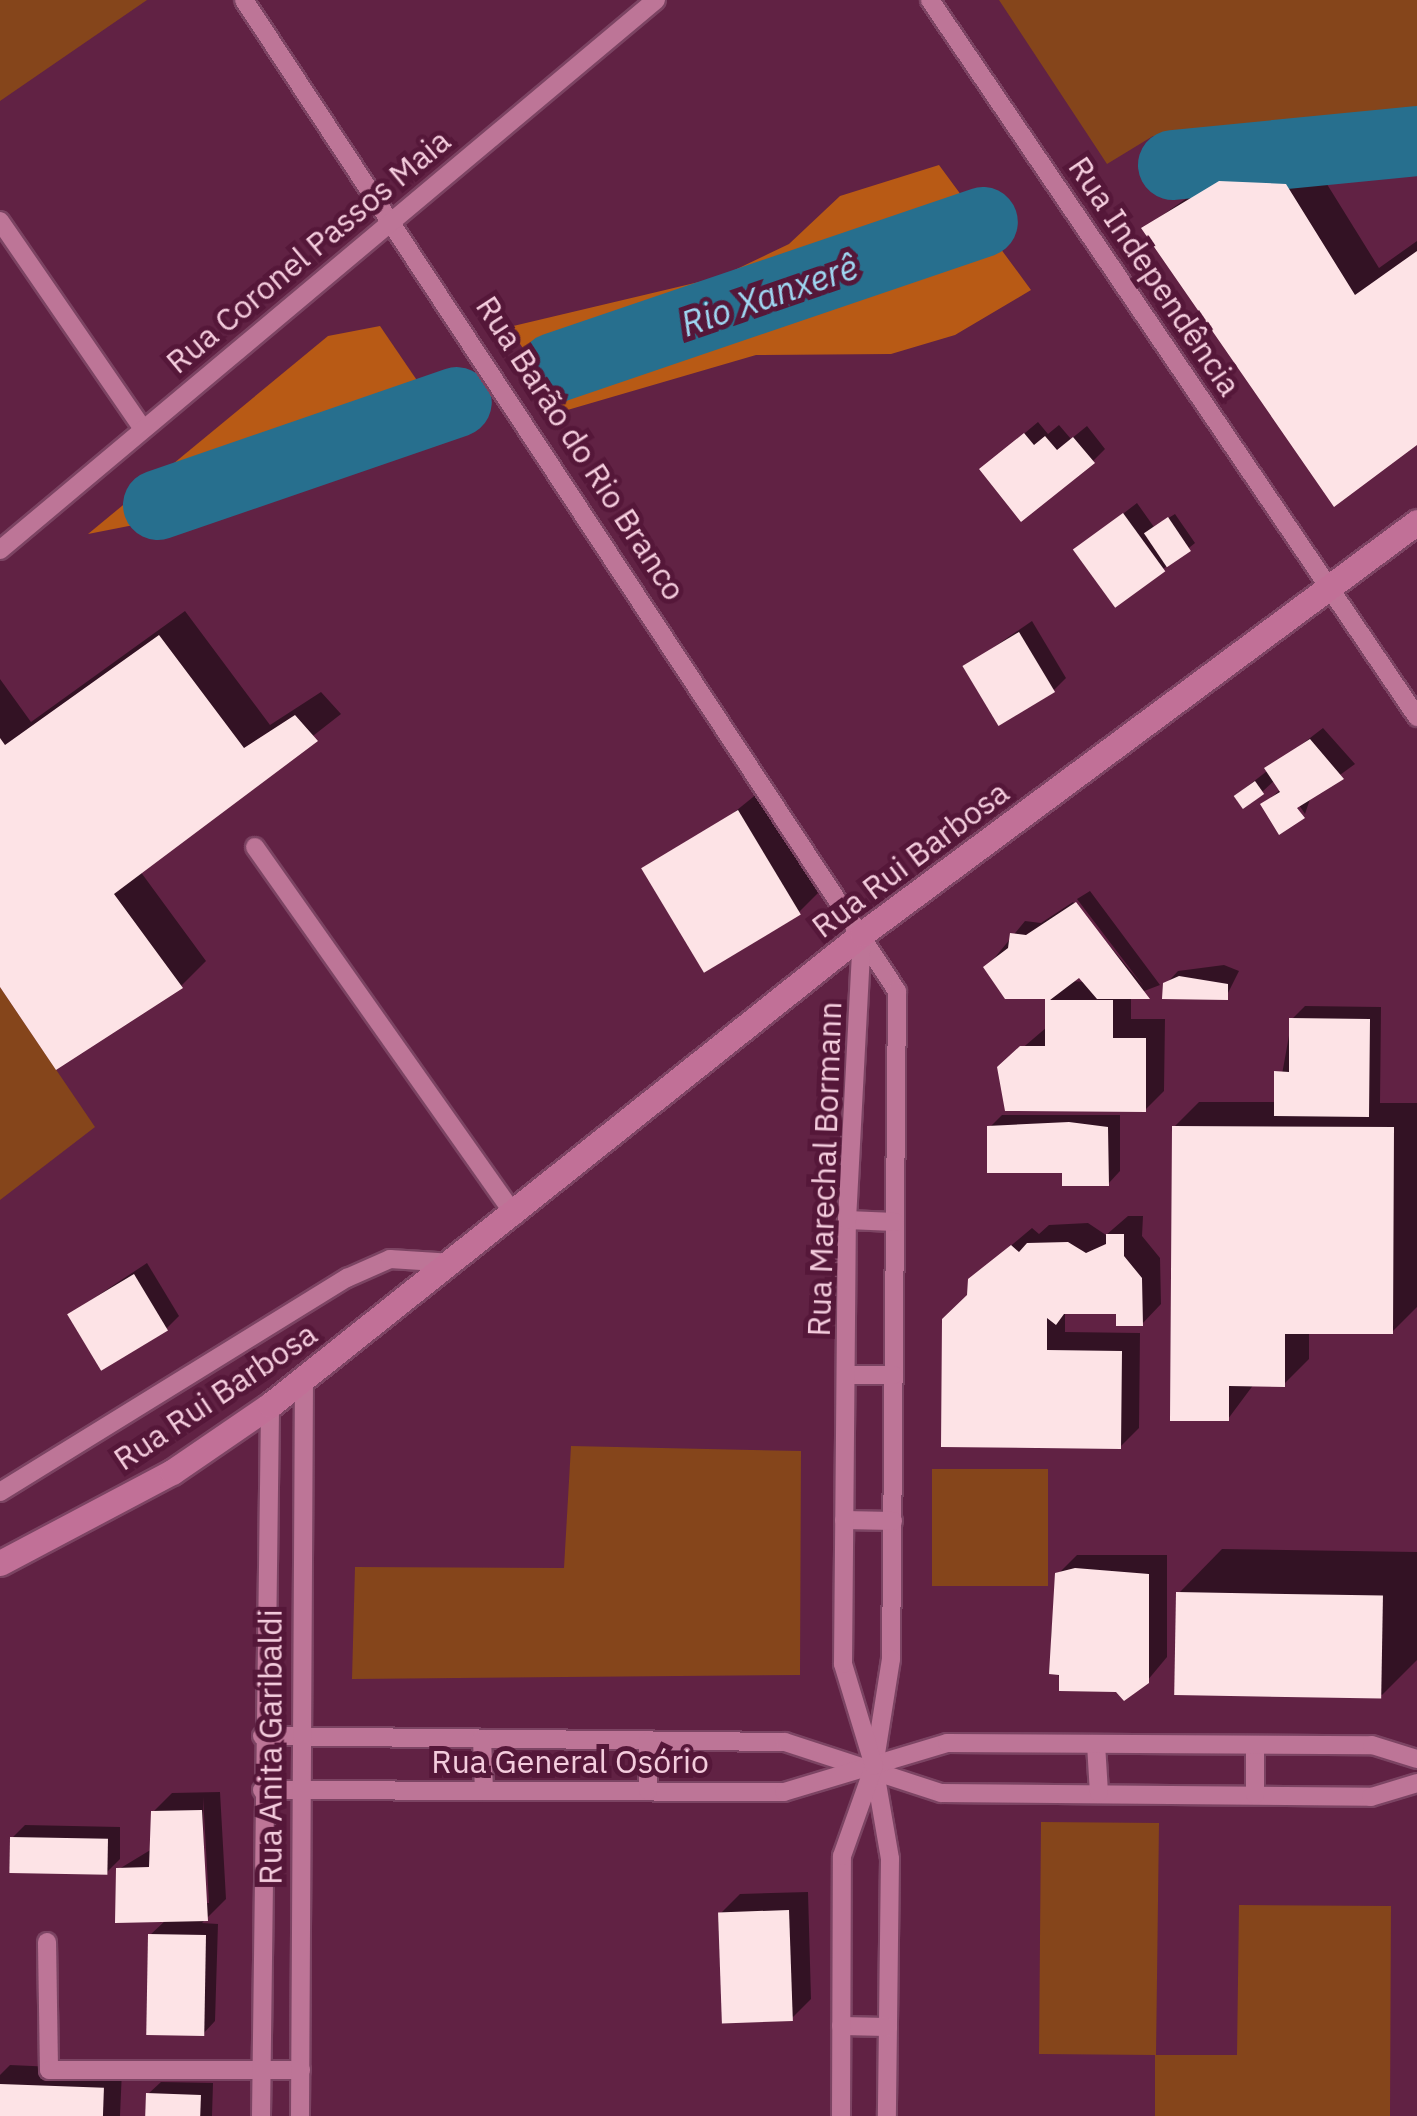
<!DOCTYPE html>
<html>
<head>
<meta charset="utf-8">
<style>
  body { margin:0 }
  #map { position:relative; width:1417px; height:2116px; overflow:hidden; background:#612244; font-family:"IBM Plex Sans",sans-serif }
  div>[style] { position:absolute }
  .green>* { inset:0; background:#85451b; transform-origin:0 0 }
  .forest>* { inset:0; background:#b85a15 }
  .shadow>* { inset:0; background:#0007 }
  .river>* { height:70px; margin:-35px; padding:0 35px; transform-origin:35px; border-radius:35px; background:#276f8e }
  .building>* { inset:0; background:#fde3e6; transform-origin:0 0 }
  .roads { filter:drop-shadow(2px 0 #7c4463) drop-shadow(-2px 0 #7c4463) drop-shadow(0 2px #7c4463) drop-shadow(0 -2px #7c4463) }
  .minor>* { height:18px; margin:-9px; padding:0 9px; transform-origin:9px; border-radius:9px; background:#bd7597 }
  .major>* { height:25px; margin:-12.5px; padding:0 12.5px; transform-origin:12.5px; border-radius:12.5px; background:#c17097 }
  span { translate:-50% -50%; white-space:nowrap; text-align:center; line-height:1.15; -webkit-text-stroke:10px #551739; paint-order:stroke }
  .street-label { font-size:32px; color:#f4ccdd }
  .water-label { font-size:35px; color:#9fd7f2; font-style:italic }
</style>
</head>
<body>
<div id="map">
  <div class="green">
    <i style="clip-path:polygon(0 0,147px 0,0 101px)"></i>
    <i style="clip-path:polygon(999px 0,1417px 0,1417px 123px,1255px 142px,1153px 136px,1107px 164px)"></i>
    <i style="clip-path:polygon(0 987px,95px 1127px,0 1200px)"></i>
    <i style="clip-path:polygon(571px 1446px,801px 1451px,800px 1675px,352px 1679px,355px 1567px,564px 1568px)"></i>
    <i style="left:932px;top:1469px;width:116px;height:117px"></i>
    <i style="clip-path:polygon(1041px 1822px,1159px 1823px,1156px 2055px,1237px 2055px,1239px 1905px,1391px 1906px,1390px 2116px,1155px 2116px,1155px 2055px,1039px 2054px)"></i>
  </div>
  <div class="forest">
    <i style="clip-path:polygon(939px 165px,1031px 290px,955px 335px,891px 354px,756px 355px,564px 411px,509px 327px,720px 277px,789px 244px,840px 196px)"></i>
    <i style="clip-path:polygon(380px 326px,448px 426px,414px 453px,241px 504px,88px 534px,328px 336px)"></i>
  </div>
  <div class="shadow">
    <i style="clip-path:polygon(1246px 157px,1312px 160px,1379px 268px,1417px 241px,1417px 442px,1144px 228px)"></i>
    <i style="clip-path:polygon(1038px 422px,1048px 434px,1059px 425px,1071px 439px,1087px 426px,1105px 449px,1093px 461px,982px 469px)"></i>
    <i style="clip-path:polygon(1137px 503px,1154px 527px,1175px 514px,1195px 543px,1163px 569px,1076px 550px)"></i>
    <i style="clip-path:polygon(185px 611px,270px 725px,321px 692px,341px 714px,140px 871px,206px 961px,181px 986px,0 982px,0 679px,31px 722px)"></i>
    <i style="clip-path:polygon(1032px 621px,1066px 678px,1054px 690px,965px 667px)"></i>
    <i style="clip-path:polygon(1323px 728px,1355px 764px,1311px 796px,1305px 814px,1293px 796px,1263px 805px,1281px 789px,1275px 780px,1262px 792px,1236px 795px)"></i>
    <i style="clip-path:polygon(758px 793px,818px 893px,799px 912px,652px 879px)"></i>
    <i style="clip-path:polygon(evenodd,1090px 891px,1160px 985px,1131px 996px,1131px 1019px,1165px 1019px,1164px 1091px,1145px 1110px,1000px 1067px,1047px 1027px,1051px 997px,987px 967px,1025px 921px,1041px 923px,1073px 902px,1144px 987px,1077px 899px,1090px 891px,1080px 974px,1086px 982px,1070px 981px,1080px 974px)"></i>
    <i style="clip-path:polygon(1224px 965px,1239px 971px,1226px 997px,1166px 984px,1178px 971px)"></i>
    <i style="clip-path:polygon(1305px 1006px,1381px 1007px,1380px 1103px,1417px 1103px,1417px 1307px,1392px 1332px,1309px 1331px,1309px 1359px,1284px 1384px,1254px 1384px,1228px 1419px,1174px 1127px,1199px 1102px,1277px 1102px,1292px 1019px)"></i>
    <i style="clip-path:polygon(1002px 1115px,1120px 1115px,1120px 1171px,1108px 1184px,1065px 1170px,990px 1127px)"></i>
    <i style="clip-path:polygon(1128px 1216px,1143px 1216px,1142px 1236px,1160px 1258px,1161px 1304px,1142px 1324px,1119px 1311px,1065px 1311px,1065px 1332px,1140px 1333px,1139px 1428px,1120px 1447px,969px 1296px,970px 1280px,1032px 1228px,1039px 1234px,1049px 1225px,1088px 1223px,1106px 1235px)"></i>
    <i style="clip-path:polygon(147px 1263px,179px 1316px,166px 1329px,70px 1314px)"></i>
    <i style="clip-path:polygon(1222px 1549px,1417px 1552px,1417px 1660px,1382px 1695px,1178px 1594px)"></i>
    <i style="clip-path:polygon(1077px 1555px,1167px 1555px,1167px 1657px,1147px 1681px,1061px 1689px,1051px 1636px,1058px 1574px)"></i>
    <i style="clip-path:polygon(evenodd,220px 1792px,226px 1899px,202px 1923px,218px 1924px,215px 2021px,203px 2034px,150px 1935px,166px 1920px,119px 1869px,152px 1849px,153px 1812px,172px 1793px,220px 1792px,203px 1797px,209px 1903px,204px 1903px,203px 1797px)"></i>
    <i style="clip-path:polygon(25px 1825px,120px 1827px,120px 1859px,107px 1872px,12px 1838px)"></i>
    <i style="clip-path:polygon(808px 1892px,811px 1999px,792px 2018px,721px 1913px,740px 1894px)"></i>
    <i style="clip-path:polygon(10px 2065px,122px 2070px,120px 2116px,0 2116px,0 2075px)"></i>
    <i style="clip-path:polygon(161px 2082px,213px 2083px,212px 2116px,148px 2116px,148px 2094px)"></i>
  </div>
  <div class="river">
    <i style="left:1173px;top:165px;width:245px;rotate:-5.6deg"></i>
    <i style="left:554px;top:368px;width:453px;rotate:-18.8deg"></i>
    <i style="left:158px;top:505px;width:316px;rotate:-19deg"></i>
  </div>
  <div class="building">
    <i style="clip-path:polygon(1219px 181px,1286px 184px,1355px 295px,1417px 251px,1417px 445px,1334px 507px,1141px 228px)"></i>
    <i style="clip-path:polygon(1024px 433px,1034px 445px,1045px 436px,1057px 450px,1073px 437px,1095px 463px,1021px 522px,979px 469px)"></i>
    <i style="left:1123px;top:513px;width:72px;height:62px;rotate:54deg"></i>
    <i style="left:1168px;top:517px;width:41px;height:29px;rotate:56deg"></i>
    <i style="left:1019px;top:632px;width:70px;height:66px;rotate:59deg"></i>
    <i style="clip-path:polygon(159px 635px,244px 748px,295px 715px,318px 741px,114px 894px,183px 988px,56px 1070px,0 987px,0 738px,5px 745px)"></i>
    <i style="clip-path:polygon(1310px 739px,1344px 779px,1297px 808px,1305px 818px,1279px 835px,1260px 804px,1280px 792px,1264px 768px)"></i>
    <i style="left:1255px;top:781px;width:16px;height:26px;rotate:55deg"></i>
    <i style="left:738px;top:810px;width:122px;height:113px;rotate:59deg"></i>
    <i style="clip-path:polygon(1076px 902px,1150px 999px,1097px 999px,1079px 978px,1050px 1000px,1113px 1000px,1113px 1038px,1146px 1038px,1146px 1112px,1005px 1111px,997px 1067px,1020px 1046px,1045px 1046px,1045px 999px,1005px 999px,983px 967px,1008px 948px,1010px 933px,1026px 935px)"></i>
    <i style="clip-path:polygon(1179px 976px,1228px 984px,1228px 1000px,1162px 999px,1163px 983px)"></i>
    <i style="clip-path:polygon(1289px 1018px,1370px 1019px,1369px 1117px,1274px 1116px,1274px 1071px,1289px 1072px)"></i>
    <i style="clip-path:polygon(1069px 1122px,1108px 1127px,1109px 1186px,1062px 1186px,1062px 1173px,987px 1173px,987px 1126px)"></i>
    <i style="clip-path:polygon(1172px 1126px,1394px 1127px,1393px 1334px,1285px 1334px,1285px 1387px,1229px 1386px,1229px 1421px,1170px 1421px)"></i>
    <i style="clip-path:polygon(1106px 1234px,1124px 1234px,1124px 1256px,1142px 1278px,1143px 1326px,1116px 1326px,1116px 1314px,1064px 1314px,1056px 1325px,1047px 1318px,1047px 1350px,1122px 1351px,1121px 1449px,941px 1447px,942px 1319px,967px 1295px,968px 1279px,1011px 1245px,1019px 1252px,1027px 1243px,1068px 1242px,1086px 1253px,1106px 1244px)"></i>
    <i style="left:134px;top:1274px;width:66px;height:78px;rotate:59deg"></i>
    <i style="clip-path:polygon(1075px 1568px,1149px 1574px,1149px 1683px,1124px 1701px,1116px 1692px,1059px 1691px,1059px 1675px,1049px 1674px,1055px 1573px)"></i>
    <i style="left:1176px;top:1592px;width:207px;height:103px;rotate:1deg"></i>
    <i style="clip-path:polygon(202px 1810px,208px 1921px,115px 1923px,116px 1868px,149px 1867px,151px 1811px)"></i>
    <i style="left:10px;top:1837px;width:98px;height:36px;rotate:1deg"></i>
    <i style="left:789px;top:1910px;width:111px;height:71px;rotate:88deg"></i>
    <i style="left:148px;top:1934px;width:58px;height:101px;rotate:1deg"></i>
    <i style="left:0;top:2084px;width:104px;height:32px;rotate:2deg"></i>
    <i style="left:146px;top:2093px;width:55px;height:23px;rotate:2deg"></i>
  </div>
  <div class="roads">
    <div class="minor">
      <i style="left:244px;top:0;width:1187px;rotate:56.62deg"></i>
      <i style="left:897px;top:991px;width:668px;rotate:90.51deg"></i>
      <i style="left:891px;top:1659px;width:108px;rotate:99deg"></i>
      <i style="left:874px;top:1766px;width:94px;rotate:80.2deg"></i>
      <i style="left:890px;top:1859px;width:257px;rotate:90.7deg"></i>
      <i style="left:930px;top:0;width:867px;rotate:55.81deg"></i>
      <i style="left:0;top:221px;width:252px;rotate:55.5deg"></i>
      <i style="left:0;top:550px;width:856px;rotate:-39.98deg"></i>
      <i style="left:255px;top:847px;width:451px;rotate:54.8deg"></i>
      <i style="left:847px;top:1220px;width:48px;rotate:2.4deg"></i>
      <i style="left:848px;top:1375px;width:46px"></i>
      <i style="left:0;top:1492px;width:408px;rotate:-31.7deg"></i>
      <i style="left:347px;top:1278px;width:47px;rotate:-23.8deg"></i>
      <i style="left:390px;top:1259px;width:63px;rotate:3.6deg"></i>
      <i style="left:844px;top:1520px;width:49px;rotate:1.2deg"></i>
      <i style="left:262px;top:1736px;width:523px;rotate:0.66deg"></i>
      <i style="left:785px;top:1742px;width:164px;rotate:18.1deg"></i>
      <i style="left:941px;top:1793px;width:430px;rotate:0.5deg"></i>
      <i style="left:1371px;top:1797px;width:48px;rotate:-16.9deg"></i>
      <i style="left:482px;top:1739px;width:52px;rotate:87.8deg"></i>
      <i style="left:1096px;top:1744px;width:49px;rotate:86.5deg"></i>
      <i style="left:1255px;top:1746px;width:49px;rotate:90deg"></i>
      <i style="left:262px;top:1790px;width:522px;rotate:0.22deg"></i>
      <i style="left:784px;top:1792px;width:170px;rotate:-16.7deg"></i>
      <i style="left:947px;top:1743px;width:425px;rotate:0.3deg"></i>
      <i style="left:1372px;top:1745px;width:47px;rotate:17.3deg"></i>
      <i style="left:648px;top:1791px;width:50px;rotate:-90deg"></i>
      <i style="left:47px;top:1942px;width:128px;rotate:89.1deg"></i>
      <i style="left:49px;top:2070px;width:252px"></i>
      <i style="left:841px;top:2026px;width:47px;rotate:1.2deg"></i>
      <i style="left:261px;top:2116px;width:711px;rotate:-89.27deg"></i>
      <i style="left:300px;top:2116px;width:737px;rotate:-89.69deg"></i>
      <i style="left:841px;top:2116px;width:260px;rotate:-89.8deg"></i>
      <i style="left:842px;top:1856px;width:96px;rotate:-70.4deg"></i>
      <i style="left:874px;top:1766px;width:107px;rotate:-106.9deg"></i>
      <i style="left:843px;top:1664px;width:444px;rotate:-89.5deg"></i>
      <i style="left:847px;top:1220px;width:286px;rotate:-87deg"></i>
    </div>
    <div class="major">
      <i style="left:0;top:1563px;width:195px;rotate:-27.9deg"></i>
      <i style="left:172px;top:1472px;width:119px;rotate:-34.4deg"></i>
      <i style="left:270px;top:1405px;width:757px;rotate:-38.51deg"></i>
      <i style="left:862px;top:934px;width:691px;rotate:-36.59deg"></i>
    </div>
  </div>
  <div class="street-label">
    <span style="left:308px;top:251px;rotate:-40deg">Rua Coronel Passos Maia</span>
    <span style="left:1155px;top:276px;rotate:56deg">Rua Independência</span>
    <span style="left:581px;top:448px;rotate:57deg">Rua Barão do Rio Branco</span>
    <span style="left:910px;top:859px;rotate:-37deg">Rua Rui Barbosa</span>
    <span style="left:824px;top:1169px;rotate:-88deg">Rua Marechal Bormann</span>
    <span style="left:215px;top:1396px;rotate:-34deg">Rua Rui Barbosa</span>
    <span style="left:270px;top:1747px;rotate:-90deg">Rua Anita Garibaldi</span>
    <span style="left:570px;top:1761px">Rua General Osório</span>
  </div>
  <div class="water-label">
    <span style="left:769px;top:295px;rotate:-19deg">Rio Xanxerê</span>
  </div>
</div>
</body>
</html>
